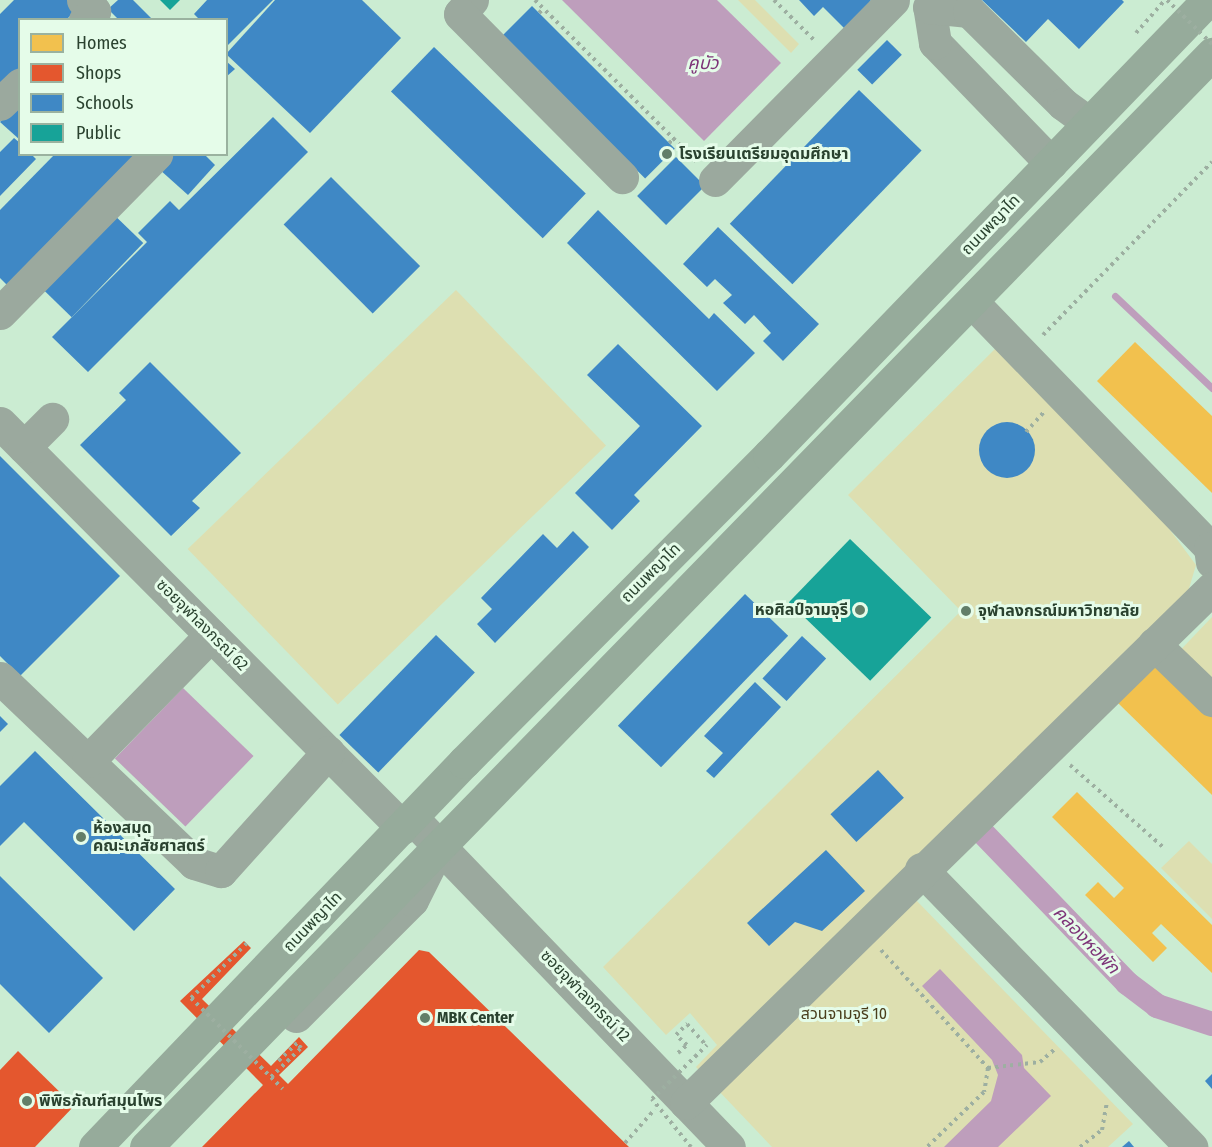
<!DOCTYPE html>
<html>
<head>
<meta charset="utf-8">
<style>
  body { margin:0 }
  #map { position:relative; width:1212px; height:1147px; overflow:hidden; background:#cbecd2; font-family:"Fira Sans Condensed","Noto Sans Thai",sans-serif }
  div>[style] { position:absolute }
  .green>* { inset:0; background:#dddfb1; transform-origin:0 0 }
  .water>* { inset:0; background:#be9ebc; transform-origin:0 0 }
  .homes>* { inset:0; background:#f2c14e }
  .shops>* { inset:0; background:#e4572e }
  .schools>* { inset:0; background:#3f88c5; transform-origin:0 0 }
  .round { border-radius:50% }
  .public>* { inset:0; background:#17a398; transform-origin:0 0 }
  .stream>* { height:7px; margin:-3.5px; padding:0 3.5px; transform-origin:3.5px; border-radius:3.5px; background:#be9ebc }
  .canal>* { height:24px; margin:-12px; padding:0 12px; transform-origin:12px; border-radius:12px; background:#be9ebc }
  .path>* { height:4px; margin-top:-2px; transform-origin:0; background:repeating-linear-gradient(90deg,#9dafa1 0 3px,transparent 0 7.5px) }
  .minor>* { height:33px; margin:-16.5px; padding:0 16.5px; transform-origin:16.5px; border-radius:16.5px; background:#9ba99e }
  .major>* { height:33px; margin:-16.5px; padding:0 16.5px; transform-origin:16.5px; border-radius:16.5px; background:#96ab9b }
  .path-bridge>* { height:4px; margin-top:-2px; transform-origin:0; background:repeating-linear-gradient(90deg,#9dafa1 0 3px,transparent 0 7.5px) }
  .dots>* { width:16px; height:16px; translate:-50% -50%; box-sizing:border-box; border:3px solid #e5fce9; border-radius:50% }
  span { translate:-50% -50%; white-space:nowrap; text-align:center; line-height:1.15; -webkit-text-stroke:6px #e5fce9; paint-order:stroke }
  .poi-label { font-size:16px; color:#2a422f; font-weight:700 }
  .left { translate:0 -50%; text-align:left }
  .right { translate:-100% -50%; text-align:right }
  .street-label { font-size:16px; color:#2a422f }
  .park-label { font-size:16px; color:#4a3e1c }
  .water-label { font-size:18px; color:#7d3478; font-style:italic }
  .legend { position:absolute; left:18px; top:18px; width:210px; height:138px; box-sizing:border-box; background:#e5fce9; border:2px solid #9ab29f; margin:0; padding:8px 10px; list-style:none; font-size:18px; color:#2a422f }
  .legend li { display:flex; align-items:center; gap:12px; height:30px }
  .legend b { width:30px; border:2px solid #9ab29f }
</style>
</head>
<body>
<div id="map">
  <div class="green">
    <i style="clip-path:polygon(738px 0,755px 0,799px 44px,791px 53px)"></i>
    <i style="left:456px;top:290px;width:216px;height:373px;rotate:46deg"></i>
    <i style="clip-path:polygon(1002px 342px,1156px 511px,1196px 565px,1185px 602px,915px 899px,1133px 1124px,1108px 1147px,772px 1147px,696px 1067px,717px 1045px,690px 1013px,666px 1035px,603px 967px,961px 611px,848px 495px)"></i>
    <i style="clip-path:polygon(1212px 617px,1212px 693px,1170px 661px)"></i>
    <i style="clip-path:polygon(1189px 841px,1212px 864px,1212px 919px,1161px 868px)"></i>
  </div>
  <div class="water">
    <i style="clip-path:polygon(562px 0,717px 0,781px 63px,704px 141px)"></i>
    <i style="left:183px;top:688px;width:98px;height:98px;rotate:44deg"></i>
    <i style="clip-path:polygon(940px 969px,1022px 1055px,1024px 1068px,1051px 1096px,998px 1147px,944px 1147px,991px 1101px,998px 1075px,992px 1060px,922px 986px)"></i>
  </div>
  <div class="homes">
    <i style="clip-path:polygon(1135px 342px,1212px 416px,1212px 493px,1097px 381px)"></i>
    <i style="clip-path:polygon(1162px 657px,1212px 706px,1212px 795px,1118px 703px)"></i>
    <i style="clip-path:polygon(1077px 792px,1212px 925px,1212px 973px,1161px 924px,1152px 933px,1167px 948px,1153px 962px,1085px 895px,1098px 882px,1114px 898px,1124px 888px,1052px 817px)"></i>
    <i style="clip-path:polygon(359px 1066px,442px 1147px,350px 1147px,314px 1112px)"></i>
  </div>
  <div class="shops">
    <i style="clip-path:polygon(244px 941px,251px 948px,202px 999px,271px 1066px,299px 1037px,308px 1047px,279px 1075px,288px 1084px,419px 950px,429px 952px,629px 1147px,202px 1147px,263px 1085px,180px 1001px)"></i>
    <i style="clip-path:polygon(18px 1051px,74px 1106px,35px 1147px,0 1147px,0 1070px)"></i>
  </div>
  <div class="schools">
    <i style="clip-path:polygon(14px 0,72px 0,79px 7px,66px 20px,20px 20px,20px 67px,0 86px,0 14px)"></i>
    <i style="clip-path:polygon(118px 0,133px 0,153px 20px,119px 20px,108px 9px)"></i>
    <i style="clip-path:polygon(207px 0,273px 0,226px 47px,226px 20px,200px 20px,194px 14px)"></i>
    <i style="clip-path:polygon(275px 0,362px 0,401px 38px,310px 133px,226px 54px)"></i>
    <i style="clip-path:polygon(799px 0,871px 0,848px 32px,823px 7px,814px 16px)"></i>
    <i style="clip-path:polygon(982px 0,1122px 0,1124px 2px,1079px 49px,1048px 19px,1026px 42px)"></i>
    <i style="left:532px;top:6px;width:202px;height:42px;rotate:45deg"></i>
    <i style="left:887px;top:40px;width:21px;height:42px;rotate:45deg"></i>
    <i style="left:434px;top:47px;width:211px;height:62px;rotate:44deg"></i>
    <i style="clip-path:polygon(226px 61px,235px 69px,226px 77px)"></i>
    <i style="left:859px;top:90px;width:87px;height:186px;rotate:44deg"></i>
    <i style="clip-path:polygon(20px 102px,20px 140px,0 122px)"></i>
    <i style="clip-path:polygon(273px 117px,308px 152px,88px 372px,52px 337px,147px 242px,138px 233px,170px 201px,179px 210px)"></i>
    <i style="clip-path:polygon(14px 138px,20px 143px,20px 154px,31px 154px,36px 159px,0 196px,0 152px)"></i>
    <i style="clip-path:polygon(55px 154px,151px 154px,15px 293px,0 278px,0 210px)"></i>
    <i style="clip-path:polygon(172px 154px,204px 154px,215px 165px,188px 195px,159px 169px)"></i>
    <i style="left:676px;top:157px;width:41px;height:55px;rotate:45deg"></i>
    <i style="left:331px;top:177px;width:126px;height:67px;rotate:45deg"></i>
    <i style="left:108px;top:209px;width:49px;height:103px;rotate:44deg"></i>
    <i style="clip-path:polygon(598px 210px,709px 319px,714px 313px,755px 353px,717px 391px,567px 243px)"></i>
    <i style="clip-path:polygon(718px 227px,819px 324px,783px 361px,763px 341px,771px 333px,754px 315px,745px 324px,723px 303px,732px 295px,715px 279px,707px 287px,683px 264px)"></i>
    <i style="clip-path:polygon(618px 344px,702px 426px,634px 495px,640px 501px,612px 530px,575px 493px,640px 426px,587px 375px)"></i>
    <i style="clip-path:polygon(150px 362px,241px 453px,192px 501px,200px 508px,171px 536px,80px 445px,126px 400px,119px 393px)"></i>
    <i class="round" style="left:979px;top:422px;width:56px;height:56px"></i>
    <i style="clip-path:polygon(0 456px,120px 576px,20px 676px,0 656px)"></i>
    <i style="clip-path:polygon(573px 531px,589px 547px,495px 643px,477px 624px,492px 609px,481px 598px,543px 534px,557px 548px)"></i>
    <i style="left:745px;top:594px;width:60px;height:183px;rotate:44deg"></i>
    <i style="left:436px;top:635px;width:54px;height:139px;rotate:44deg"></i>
    <i style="left:802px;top:636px;width:33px;height:58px;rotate:43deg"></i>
    <i style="clip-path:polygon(755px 682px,781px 707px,714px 778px,706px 771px,723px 753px,704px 736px)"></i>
    <i style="clip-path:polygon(0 716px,8px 724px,0 732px)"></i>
    <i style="clip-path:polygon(35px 751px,175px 889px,134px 931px,24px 822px,0 846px,0 786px)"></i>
    <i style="left:878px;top:770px;width:38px;height:65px;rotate:47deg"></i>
    <i style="clip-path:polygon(826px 850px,865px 891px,822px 931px,795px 922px,769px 946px,747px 923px)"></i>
    <i style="clip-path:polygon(0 876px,103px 978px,49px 1033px,0 984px)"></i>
    <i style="clip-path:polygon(1212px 1074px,1212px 1089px,1205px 1081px)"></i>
    <i style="clip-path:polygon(1129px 1141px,1134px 1147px,1122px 1147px)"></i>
  </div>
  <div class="public">
    <i style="clip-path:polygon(160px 0,180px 0,170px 10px)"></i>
    <i style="left:850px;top:539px;width:113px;height:88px;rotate:44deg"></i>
  </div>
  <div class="stream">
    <i style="left:1115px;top:296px;width:134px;rotate:43.5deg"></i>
  </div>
  <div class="canal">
    <i style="left:979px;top:829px;width:214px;rotate:46.1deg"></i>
    <i style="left:1127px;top:983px;width:38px;rotate:37deg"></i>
    <i style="left:1157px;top:1006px;width:58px;rotate:18.1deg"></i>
  </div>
  <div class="path">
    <i style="left:535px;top:0;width:228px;rotate:45deg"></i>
    <i style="left:774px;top:0;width:58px;rotate:45deg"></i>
    <i style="left:539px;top:13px;width:6px;rotate:-45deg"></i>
    <i style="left:1136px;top:33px;width:44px;rotate:-48.7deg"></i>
    <i style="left:669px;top:143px;width:6px;rotate:-39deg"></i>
    <i style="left:1043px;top:335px;width:242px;rotate:-45.7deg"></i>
    <i style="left:1026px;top:432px;width:27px;rotate:-48deg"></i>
    <i style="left:1070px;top:765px;width:125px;rotate:41.4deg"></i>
    <i style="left:881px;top:950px;width:159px;rotate:47.8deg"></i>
    <i style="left:988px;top:1068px;width:24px;rotate:99deg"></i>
    <i style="left:984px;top:1092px;width:79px;rotate:136deg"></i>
    <i style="left:191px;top:998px;width:78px;rotate:-44.5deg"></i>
    <i style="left:678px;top:1053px;width:12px;rotate:-42deg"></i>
    <i style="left:687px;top:1045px;width:15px;rotate:-138deg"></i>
    <i style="left:676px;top:1035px;width:16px;rotate:-45deg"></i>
    <i style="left:687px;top:1024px;width:28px;rotate:48deg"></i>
    <i style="left:988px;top:1068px;width:52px;rotate:-6.6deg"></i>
    <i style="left:1040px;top:1062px;width:21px;rotate:-41deg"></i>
    <i style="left:271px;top:1077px;width:42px;rotate:-44deg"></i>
    <i style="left:301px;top:1048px;width:6px;rotate:-129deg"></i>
    <i style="left:297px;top:1043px;width:29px;rotate:136deg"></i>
    <i style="left:625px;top:1143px;width:45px;rotate:-48.6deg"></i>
    <i style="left:1080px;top:1147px;width:28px;rotate:-38deg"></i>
    <i style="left:1102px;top:1130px;width:29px;rotate:-80deg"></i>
  </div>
  <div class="minor">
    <i style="left:83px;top:0;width:16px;rotate:45deg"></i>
    <i style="left:94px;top:11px;width:13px;rotate:135deg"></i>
    <i style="left:472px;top:0;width:18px;rotate:131deg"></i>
    <i style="left:460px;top:14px;width:230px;rotate:45.2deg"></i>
    <i style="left:0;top:104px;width:28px;rotate:-44deg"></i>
    <i style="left:1051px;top:163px;width:167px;rotate:-134deg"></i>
    <i style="left:935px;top:43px;width:36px;rotate:-99deg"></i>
    <i style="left:929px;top:7px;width:40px;rotate:5.7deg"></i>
    <i style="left:969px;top:11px;width:132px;rotate:44.7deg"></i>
    <i style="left:1063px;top:104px;width:32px;rotate:36deg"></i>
    <i style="left:715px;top:180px;width:253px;rotate:-45.3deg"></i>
    <i style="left:972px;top:302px;width:342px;rotate:45.9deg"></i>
    <i style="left:1210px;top:548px;width:14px;rotate:82deg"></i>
    <i style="left:0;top:313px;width:223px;rotate:-45.5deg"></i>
    <i style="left:0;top:423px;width:571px;rotate:45.14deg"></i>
    <i style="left:24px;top:447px;width:40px;rotate:-45deg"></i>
    <i style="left:1154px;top:644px;width:81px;rotate:44deg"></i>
    <i style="left:0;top:678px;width:268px;rotate:43.6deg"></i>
    <i style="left:194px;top:863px;width:28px;rotate:17deg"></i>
    <i style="left:221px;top:871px;width:160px;rotate:-48deg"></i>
    <i style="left:88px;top:761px;width:176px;rotate:-45.7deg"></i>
    <i style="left:412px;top:818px;width:457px;rotate:46.1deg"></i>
    <i style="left:921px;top:869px;width:388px;rotate:45.8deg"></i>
    <i style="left:296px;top:1016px;width:164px;rotate:-45deg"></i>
    <i style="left:412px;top:900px;width:51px;rotate:-63.4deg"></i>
    <i style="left:686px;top:1103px;width:736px;rotate:-44.39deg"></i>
  </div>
  <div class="major">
    <i style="left:95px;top:1147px;width:533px;rotate:-46.22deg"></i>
    <i style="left:464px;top:762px;width:433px;rotate:-45.2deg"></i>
    <i style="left:769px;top:455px;width:632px;rotate:-46.03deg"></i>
    <i style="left:146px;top:1147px;width:1527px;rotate:-45.72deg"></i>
  </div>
  <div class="path-bridge">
    <i style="left:1167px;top:0;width:63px;rotate:44.4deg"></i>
    <i style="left:191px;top:998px;width:129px;rotate:44.7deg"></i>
    <i style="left:691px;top:1147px;width:62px;rotate:-129.1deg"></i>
    <i style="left:652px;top:1099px;width:77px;rotate:-44.5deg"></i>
  </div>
  <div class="dots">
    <i style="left:667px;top:154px;background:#627e68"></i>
    <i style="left:860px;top:610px;background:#627e68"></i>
    <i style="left:966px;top:611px;background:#627e68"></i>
    <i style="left:81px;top:837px;background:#627e68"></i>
    <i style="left:425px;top:1018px;background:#627e68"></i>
    <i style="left:27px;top:1101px;background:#627e68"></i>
  </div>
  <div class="poi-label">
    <span class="left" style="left:679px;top:154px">โรงเรียนเตรียมอุดมศึกษา</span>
    <span class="right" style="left:848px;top:610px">หอศิลป์จามจุรี</span>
    <span class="left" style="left:978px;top:611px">จุฬาลงกรณ์มหาวิทยาลัย</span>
    <span class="left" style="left:93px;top:837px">ห้องสมุด<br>คณะเภสัชศาสตร์</span>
    <span class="left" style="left:437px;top:1018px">MBK Center</span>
    <span class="left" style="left:39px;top:1101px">พิพิธภัณฑ์สมุนไพร</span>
  </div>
  <div class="street-label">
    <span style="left:991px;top:225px;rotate:-46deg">ถนนพญาไท</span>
    <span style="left:651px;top:573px;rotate:-45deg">ถนนพญาไท</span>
    <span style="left:202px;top:625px;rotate:45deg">ซอยจุฬาลงกรณ์ 62</span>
    <span style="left:313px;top:922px;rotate:-46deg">ถนนพญาไท</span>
    <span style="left:585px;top:996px;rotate:46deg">ซอยจุฬาลงกรณ์ 12</span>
  </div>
  <div class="park-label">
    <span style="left:844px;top:1014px">สวนจามจุรี 10</span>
  </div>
  <div class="water-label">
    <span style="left:703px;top:63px">คูบัว</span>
    <span style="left:1086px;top:940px;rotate:46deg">คลองหอพัก</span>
  </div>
  <ul class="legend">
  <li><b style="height:16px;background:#f2c14e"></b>Homes</li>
  <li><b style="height:16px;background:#e4572e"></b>Shops</li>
  <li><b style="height:16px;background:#3f88c5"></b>Schools</li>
  <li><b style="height:16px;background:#17a398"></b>Public</li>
  </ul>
</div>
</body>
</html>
